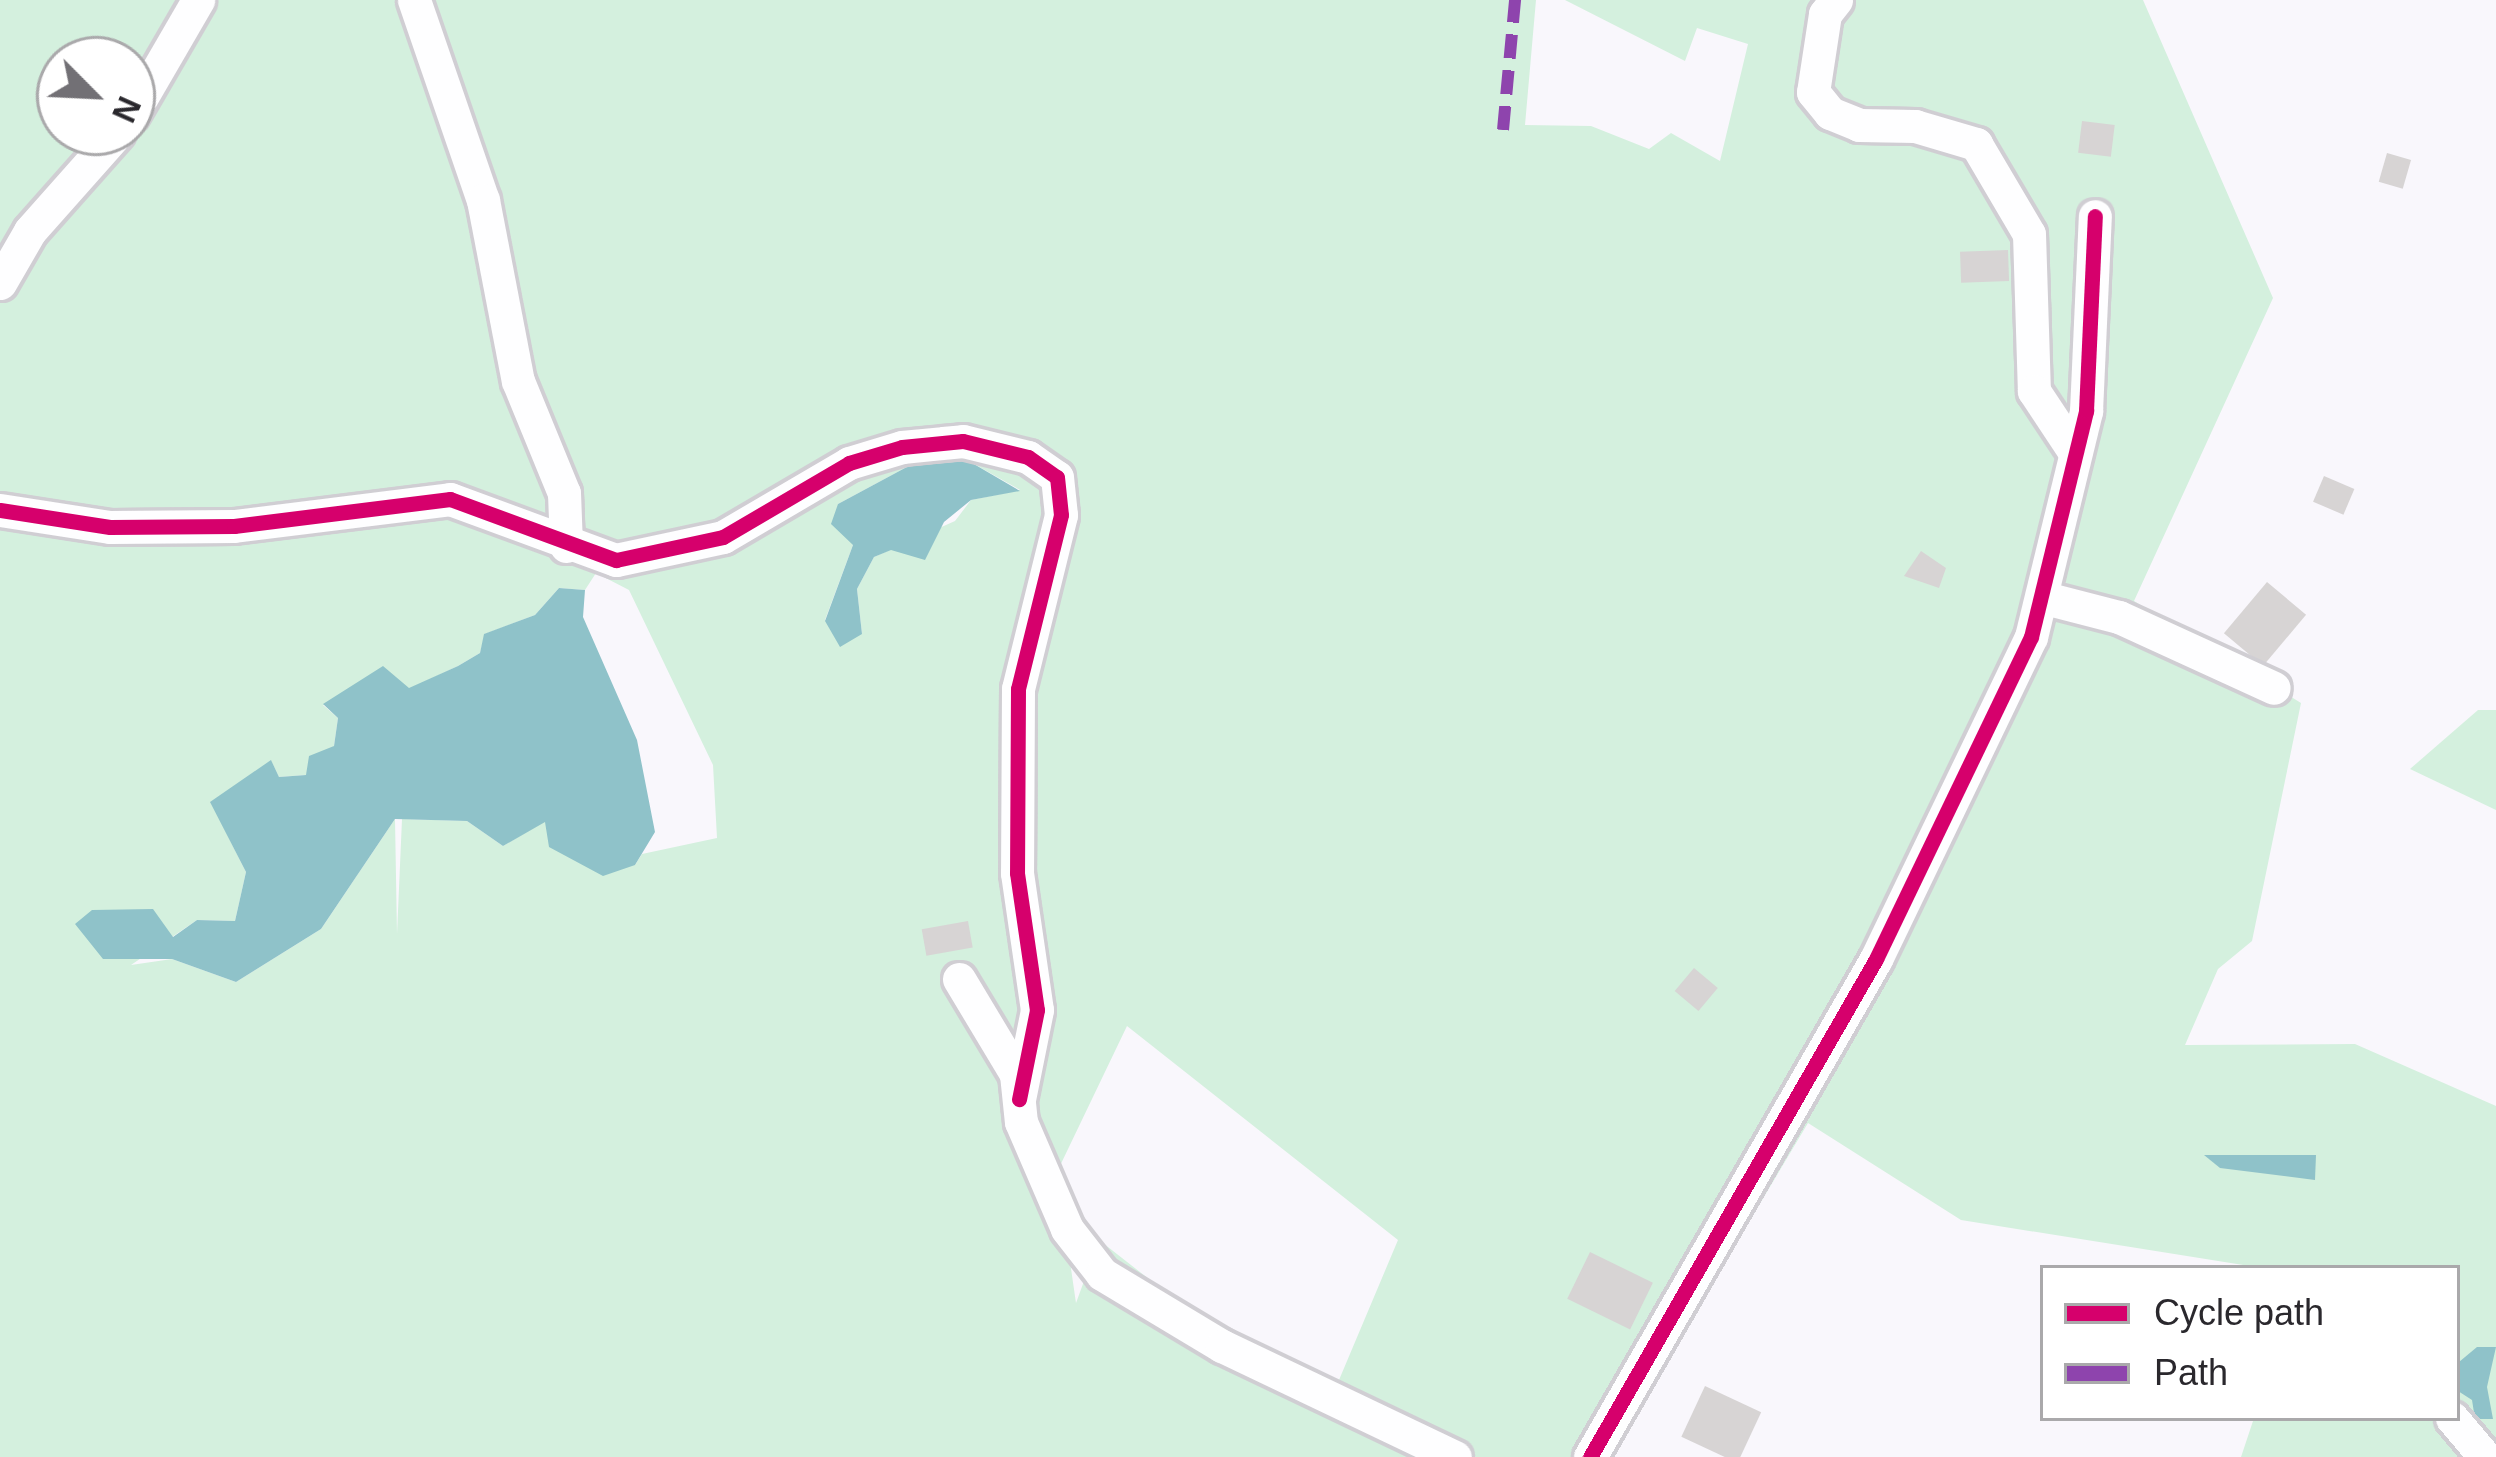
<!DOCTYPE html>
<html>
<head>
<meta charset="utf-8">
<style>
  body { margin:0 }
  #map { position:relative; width:2496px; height:1457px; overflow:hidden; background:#f9f7fc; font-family:Helvetica,sans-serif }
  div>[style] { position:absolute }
  .green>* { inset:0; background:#d4f0de }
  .water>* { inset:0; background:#8fc2c9 }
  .building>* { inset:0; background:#d7d4d4; transform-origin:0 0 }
  .roads { filter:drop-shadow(3px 0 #d0ced3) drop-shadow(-3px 0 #d0ced3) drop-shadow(0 3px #d0ced3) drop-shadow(0 -3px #d0ced3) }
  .minor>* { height:33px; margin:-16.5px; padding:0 16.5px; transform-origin:16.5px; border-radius:16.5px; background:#fefeff }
  .quiet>* { height:12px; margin-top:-6px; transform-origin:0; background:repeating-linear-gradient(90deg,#8e44ad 0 24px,transparent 0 36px) }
  .cycleway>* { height:15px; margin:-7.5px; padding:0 7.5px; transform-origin:7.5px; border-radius:7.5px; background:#d6006c }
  span { translate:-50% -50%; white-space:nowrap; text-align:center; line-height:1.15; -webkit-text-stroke:9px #fff; paint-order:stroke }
  .legend { position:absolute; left:2040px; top:1265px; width:420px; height:156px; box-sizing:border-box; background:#fff; border:3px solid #aaa9ab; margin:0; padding:15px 21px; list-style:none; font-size:36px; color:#2a282d }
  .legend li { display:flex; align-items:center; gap:24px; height:60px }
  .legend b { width:60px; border:3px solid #aaa9ab }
  .north { position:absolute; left:36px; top:36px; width:120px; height:120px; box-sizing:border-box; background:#fff; border:3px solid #aaa9ab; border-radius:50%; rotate:114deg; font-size:33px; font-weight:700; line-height:48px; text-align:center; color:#2a282d }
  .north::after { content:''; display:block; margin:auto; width:42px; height:54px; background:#727075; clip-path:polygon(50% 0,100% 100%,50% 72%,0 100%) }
</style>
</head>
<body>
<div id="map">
  <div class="green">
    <i style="clip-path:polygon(evenodd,0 0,1536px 0,1525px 125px,1591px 126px,1649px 149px,1671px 133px,1720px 161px,1748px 44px,1697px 28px,1685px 61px,1565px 0,2143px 0,2273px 298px,2134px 601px,2301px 703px,2252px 941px,2218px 969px,2185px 1045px,2355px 1044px,2496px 1106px,2496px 1457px,2241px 1457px,2254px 1418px,2457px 1418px,2457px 1268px,2262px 1268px,1961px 1220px,1808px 1123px,1609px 1457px,0 1457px,0 0,60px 60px,132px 60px,132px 132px,60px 132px,60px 60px,0 0,931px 454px,967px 460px,1020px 490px,971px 500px,955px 521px,874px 557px,857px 589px,862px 634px,825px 620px,853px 545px,838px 504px,931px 454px,0 0,596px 573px,629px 590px,713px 765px,717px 838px,642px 854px,635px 865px,545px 821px,503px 846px,467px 821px,402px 819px,397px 934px,395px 819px,321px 929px,236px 982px,172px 959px,131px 965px,197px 920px,235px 921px,246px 872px,211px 802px,271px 761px,279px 777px,306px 775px,334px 746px,338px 718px,323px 705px,409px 689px,458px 666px,480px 653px,485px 634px,535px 615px,559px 588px,585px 590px,596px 573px,0 0,1127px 1026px,1398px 1240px,1339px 1380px,1209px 1326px,1099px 1240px,1076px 1303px,1057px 1172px,1127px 1026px)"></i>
    <i style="clip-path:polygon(2478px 710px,2496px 710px,2496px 810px,2410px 769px)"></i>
  </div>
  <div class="water">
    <i style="clip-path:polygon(931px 454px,967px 460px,1020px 491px,971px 500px,944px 522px,925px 560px,891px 550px,874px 557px,857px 589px,862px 634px,840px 647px,825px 621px,853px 545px,831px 524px,838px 504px)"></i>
    <i style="clip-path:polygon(559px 588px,585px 590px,583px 617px,637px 740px,655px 832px,635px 865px,603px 876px,549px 847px,545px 822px,503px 846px,467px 821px,395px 819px,321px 929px,236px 982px,172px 959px,103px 959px,75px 924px,92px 910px,153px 909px,173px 937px,197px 920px,235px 921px,246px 872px,210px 802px,271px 760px,279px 777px,306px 775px,309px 756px,334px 746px,338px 718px,323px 704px,383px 666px,409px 688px,458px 666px,480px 653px,484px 634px,535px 615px)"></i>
    <i style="clip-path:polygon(2204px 1155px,2316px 1155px,2315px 1180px,2220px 1168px)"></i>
    <i style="clip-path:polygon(2477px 1347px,2496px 1347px,2487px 1387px,2493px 1419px,2475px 1419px,2472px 1400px,2458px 1391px,2459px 1362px)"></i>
  </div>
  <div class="building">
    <i style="left:2082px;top:121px;width:33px;height:32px;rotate:7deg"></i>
    <i style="left:2387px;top:153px;width:25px;height:30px;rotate:16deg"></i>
    <i style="left:2008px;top:250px;width:31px;height:48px;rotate:88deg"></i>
    <i style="left:2324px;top:476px;width:33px;height:28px;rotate:23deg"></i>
    <i style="clip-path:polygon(1921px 551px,1946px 568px,1939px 588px,1904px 576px)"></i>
    <i style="left:2267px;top:582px;width:51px;height:67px;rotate:40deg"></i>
    <i style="left:968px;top:921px;width:27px;height:47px;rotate:80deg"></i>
    <i style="left:1694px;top:968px;width:31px;height:30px;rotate:40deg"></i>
    <i style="left:1590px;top:1252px;width:70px;height:52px;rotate:26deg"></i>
    <i style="left:1705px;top:1386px;width:62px;height:56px;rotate:25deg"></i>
  </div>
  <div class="roads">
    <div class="minor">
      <i style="left:414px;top:0;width:212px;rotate:71deg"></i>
      <i style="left:483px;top:200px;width:184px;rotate:79.1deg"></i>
      <i style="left:518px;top:381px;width:121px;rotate:67.7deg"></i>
      <i style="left:564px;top:493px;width:53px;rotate:87.8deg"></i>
      <i style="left:1836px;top:0;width:18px;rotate:128deg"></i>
      <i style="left:1825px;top:14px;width:79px;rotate:98.7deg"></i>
      <i style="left:1813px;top:92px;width:27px;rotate:51deg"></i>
      <i style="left:1830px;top:113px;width:31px;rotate:22deg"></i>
      <i style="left:1859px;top:125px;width:56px;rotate:1deg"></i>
      <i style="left:1915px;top:126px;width:64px;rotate:16.4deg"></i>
      <i style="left:1976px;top:144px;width:104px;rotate:59.5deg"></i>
      <i style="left:2029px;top:234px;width:157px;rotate:88.2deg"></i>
      <i style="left:2034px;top:391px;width:74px;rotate:56.5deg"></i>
      <i style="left:132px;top:114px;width:132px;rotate:-59.9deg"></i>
      <i style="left:0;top:283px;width:60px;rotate:-60deg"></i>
      <i style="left:30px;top:231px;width:132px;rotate:-48.4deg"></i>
      <i style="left:0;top:510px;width:111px;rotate:8.8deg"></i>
      <i style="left:110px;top:527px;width:124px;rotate:-0.5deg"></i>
      <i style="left:234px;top:526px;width:218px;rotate:-7.1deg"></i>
      <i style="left:450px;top:499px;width:177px;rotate:20.2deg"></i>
      <i style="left:616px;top:560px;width:109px;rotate:-12.1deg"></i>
      <i style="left:723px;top:537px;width:146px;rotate:-30.4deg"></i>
      <i style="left:849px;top:463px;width:55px;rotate:-16.8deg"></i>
      <i style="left:902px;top:447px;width:61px;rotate:-5.6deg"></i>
      <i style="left:963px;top:441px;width:67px;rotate:13.8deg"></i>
      <i style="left:1028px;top:457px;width:35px;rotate:35deg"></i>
      <i style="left:1057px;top:477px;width:38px;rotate:84deg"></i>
      <i style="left:1061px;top:515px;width:179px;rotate:103.9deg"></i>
      <i style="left:1018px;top:689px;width:184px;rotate:90.3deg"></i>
      <i style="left:1017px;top:873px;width:138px;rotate:81.7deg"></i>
      <i style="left:1037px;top:1010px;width:91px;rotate:101.4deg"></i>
      <i style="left:2045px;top:598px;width:76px;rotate:14.4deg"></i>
      <i style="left:2119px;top:617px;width:170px;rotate:24.6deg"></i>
      <i style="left:959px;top:979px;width:111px;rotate:59deg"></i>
      <i style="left:1016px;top:1074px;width:48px;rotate:84.1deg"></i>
      <i style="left:1021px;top:1122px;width:116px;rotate:66.7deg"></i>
      <i style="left:1067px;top:1229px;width:57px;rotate:52.1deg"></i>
      <i style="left:1102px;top:1274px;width:140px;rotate:31deg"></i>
      <i style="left:1222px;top:1346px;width:258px;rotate:25.5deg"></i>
      <i style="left:2452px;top:1418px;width:51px;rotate:49.8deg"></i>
      <i style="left:1590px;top:1457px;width:574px;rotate:-60.13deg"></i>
      <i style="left:1876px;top:959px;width:357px;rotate:-64.3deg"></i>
      <i style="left:2031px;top:637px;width:233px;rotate:-76.3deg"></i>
      <i style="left:2086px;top:411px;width:195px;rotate:-87.4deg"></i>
    </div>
  </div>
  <div class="quiet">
    <i style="left:1503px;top:130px;width:131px;rotate:-84.7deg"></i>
  </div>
  <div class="cycleway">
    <i style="left:0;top:510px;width:111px;rotate:8.8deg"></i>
    <i style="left:110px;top:527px;width:124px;rotate:-0.5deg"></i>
    <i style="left:234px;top:526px;width:218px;rotate:-7.1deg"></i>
    <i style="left:450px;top:499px;width:177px;rotate:20.2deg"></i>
    <i style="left:616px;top:560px;width:109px;rotate:-12.1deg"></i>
    <i style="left:723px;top:537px;width:146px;rotate:-30.4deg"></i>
    <i style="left:849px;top:463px;width:55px;rotate:-16.8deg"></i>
    <i style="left:902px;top:447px;width:61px;rotate:-5.6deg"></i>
    <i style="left:963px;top:441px;width:67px;rotate:13.8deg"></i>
    <i style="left:1028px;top:457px;width:35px;rotate:35deg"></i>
    <i style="left:1057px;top:477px;width:38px;rotate:84deg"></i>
    <i style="left:1061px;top:515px;width:179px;rotate:103.9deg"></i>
    <i style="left:1018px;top:689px;width:184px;rotate:90.3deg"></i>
    <i style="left:1017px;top:873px;width:138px;rotate:81.7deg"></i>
    <i style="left:1037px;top:1010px;width:91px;rotate:101.4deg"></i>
    <i style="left:1590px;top:1457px;width:574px;rotate:-60.13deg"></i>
    <i style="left:1876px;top:959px;width:357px;rotate:-64.3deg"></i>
    <i style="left:2031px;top:637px;width:233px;rotate:-76.3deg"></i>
    <i style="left:2086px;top:411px;width:195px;rotate:-87.4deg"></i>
  </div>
  <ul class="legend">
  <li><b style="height:15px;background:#d6006c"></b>Cycle path</li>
  <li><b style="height:15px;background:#8e44ad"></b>Path</li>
  </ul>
  <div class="north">N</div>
</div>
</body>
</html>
